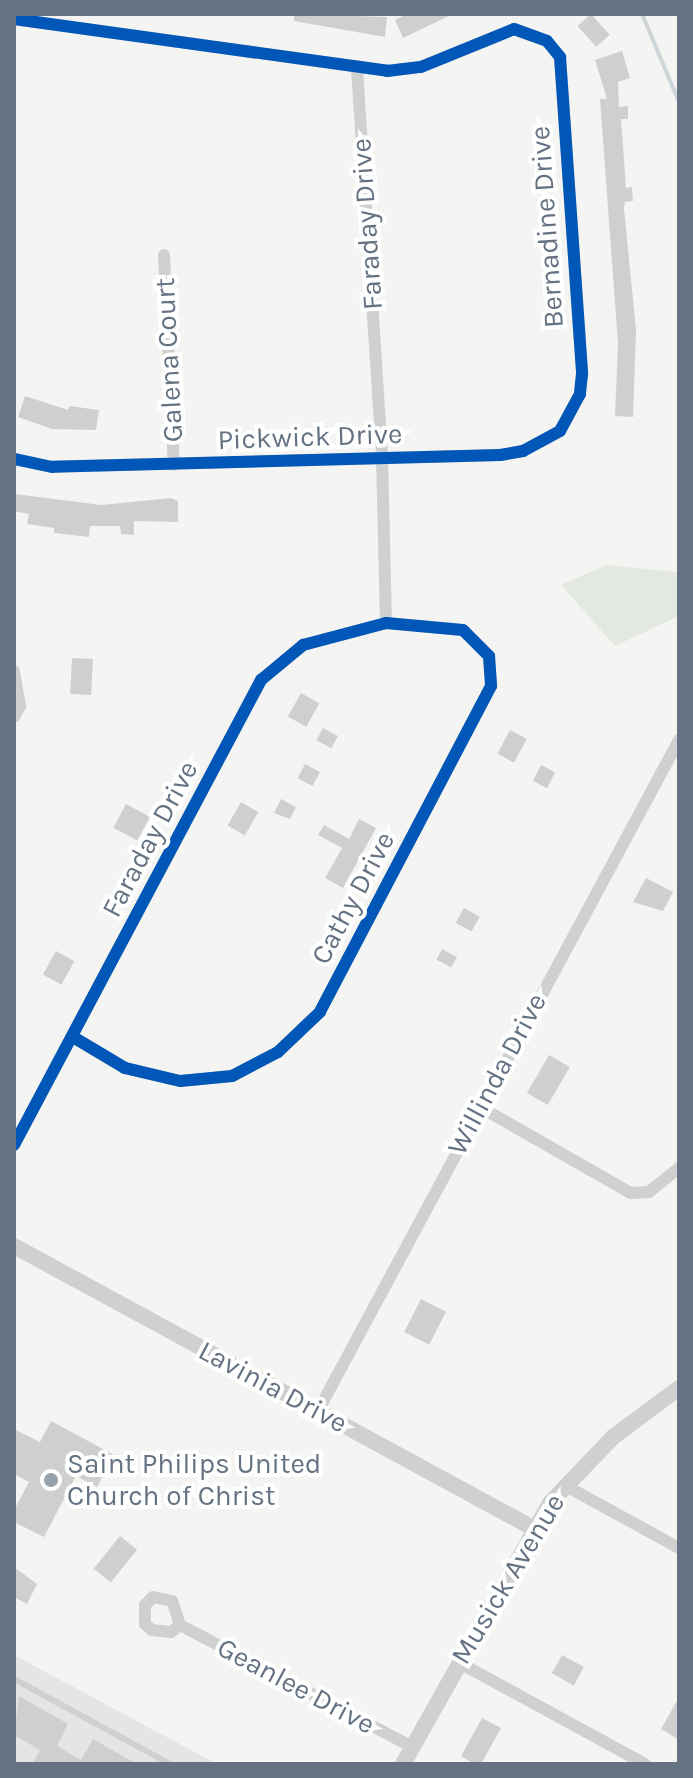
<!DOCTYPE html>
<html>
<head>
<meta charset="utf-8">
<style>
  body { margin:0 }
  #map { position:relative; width:693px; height:1778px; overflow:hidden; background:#f4f5f3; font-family:Karla,sans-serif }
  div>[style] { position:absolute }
  .built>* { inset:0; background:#e4e6e5 }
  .green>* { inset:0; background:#e3e8e1 }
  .stream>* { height:4px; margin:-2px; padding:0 2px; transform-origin:2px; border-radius:2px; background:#ced5d8 }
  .building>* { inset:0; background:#ced0d0; transform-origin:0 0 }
  .service>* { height:6px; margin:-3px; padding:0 3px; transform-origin:3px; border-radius:3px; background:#cfd0d0 }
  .minor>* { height:12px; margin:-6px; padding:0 6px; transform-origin:6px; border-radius:6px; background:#cfd0d0 }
  .tertiary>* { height:16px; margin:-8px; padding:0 8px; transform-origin:8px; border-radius:8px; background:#cfd0d0 }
  .cycleway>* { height:12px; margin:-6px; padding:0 6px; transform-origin:6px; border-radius:6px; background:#0057b8 }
  .dots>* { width:22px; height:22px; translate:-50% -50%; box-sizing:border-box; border:4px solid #fff; border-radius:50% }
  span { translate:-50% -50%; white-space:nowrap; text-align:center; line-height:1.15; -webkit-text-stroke:8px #fff; paint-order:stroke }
  .street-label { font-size:28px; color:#647283 }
  .poi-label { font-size:28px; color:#647283 }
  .left { translate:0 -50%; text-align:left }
  .frame { position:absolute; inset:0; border:16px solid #647283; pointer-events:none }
</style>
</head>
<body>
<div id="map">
  <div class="built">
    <i style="clip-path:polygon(14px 1655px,217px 1764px,14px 1764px)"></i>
  </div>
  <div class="green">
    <i style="clip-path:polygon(606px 565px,677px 572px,679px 566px,679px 616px,615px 646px,561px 585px)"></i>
  </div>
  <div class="stream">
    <i style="left:642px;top:14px;width:95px;rotate:67.2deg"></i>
  </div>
  <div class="building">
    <i style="clip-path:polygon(294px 14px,387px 17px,385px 37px,294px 21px)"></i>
    <i style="clip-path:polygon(407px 14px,453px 14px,403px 38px,395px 20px)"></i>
    <i style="left:591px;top:14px;width:28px;height:18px;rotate:48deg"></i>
    <i style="clip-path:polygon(622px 51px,630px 78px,618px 82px,619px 107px,628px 106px,628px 119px,621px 119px,626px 188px,632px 187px,633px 201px,625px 202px,624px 208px,636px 330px,633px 417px,615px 416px,618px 344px,600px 99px,607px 99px,595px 60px)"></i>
    <i style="clip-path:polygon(25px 396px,68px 410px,69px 406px,99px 410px,96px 430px,52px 429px,18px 417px)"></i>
    <i style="clip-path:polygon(15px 494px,101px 505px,171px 498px,178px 501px,178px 522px,134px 521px,134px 535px,121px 534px,120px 526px,90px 526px,89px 537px,54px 533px,54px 528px,27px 524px,29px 514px,14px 511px)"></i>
    <i style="left:72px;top:658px;width:21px;height:36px;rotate:3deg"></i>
    <i style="left:301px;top:693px;width:21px;height:27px;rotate:29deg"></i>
    <i style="left:323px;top:728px;width:17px;height:14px;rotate:28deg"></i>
    <i style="left:510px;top:730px;width:19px;height:27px;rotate:28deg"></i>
    <i style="left:305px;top:764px;width:17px;height:16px;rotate:28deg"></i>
    <i style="left:541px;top:765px;width:16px;height:18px;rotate:27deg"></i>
    <i style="clip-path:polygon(281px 799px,296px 807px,290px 819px,274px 813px)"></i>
    <i style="left:241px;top:802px;width:20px;height:27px;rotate:30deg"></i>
    <i style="left:126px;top:804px;width:27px;height:27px;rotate:28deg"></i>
    <i style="clip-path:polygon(359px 819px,376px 828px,343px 888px,325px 878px,342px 848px,318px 835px,324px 825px,349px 839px)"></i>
    <i style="clip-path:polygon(646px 878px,673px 892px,663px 911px,633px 902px)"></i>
    <i style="left:464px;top:908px;width:18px;height:17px;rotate:29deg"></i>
    <i style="left:442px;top:949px;width:17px;height:12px;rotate:28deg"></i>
    <i style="left:56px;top:951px;width:21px;height:27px;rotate:29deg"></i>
    <i style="left:549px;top:1055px;width:24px;height:44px;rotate:30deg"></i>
    <i style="left:421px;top:1299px;width:28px;height:37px;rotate:27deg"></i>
    <i style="clip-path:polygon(51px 1421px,114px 1455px,97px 1487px,76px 1476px,44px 1537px,14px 1522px,14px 1510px,29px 1482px,14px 1474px,14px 1429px,40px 1442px)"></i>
    <i style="left:120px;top:1536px;width:22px;height:42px;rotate:39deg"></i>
    <i style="clip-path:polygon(14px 1567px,37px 1584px,27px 1604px,14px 1597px)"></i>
    <i style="left:562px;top:1655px;width:25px;height:21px;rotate:29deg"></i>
    <i style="clip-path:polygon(19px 1696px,68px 1724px,57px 1746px,81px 1760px,93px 1739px,137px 1764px,32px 1764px,40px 1750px,14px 1735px)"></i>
    <i style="clip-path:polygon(679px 1697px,679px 1740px,661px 1729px)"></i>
    <i style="clip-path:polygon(482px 1718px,501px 1728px,481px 1764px,474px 1764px,461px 1756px)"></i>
  </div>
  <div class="service">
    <i style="left:14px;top:1679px;width:178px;rotate:28.6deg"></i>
  </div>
  <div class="minor">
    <i style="left:14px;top:19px;width:377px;rotate:7.9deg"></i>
    <i style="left:387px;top:71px;width:34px;rotate:-7deg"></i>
    <i style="left:421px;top:67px;width:100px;rotate:-22.2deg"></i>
    <i style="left:514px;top:29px;width:35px;rotate:20deg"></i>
    <i style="left:547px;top:41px;width:21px;rotate:51deg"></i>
    <i style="left:560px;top:57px;width:318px;rotate:86deg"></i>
    <i style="left:582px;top:374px;width:20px;rotate:96deg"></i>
    <i style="left:580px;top:394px;width:42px;rotate:118.4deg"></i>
    <i style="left:560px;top:431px;width:42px;rotate:151.6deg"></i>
    <i style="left:523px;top:451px;width:23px;rotate:170deg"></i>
    <i style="left:500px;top:455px;width:448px;rotate:178.5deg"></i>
    <i style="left:52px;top:467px;width:39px;rotate:-168deg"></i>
    <i style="left:357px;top:69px;width:390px;rotate:86.3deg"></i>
    <i style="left:382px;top:458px;width:165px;rotate:88.6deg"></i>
    <i style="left:164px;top:255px;width:210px;rotate:87.3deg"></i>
    <i style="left:14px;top:717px;width:13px;rotate:-61deg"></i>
    <i style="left:20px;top:706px;width:36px;rotate:-100deg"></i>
    <i style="left:480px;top:1107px;width:174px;rotate:29.7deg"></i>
    <i style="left:631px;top:1193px;width:18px;rotate:-3deg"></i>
    <i style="left:649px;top:1192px;width:38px;rotate:-39deg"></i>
    <i style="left:14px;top:1145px;width:527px;rotate:-62.02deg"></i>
    <i style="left:261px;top:680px;width:55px;rotate:-39.8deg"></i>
    <i style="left:303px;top:645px;width:86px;rotate:-14.8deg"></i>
    <i style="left:386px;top:623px;width:77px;rotate:5.2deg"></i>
    <i style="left:463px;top:630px;width:37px;rotate:45deg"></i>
    <i style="left:489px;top:656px;width:30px;rotate:86deg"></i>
    <i style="left:491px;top:686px;width:368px;rotate:117.7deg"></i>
    <i style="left:320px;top:1012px;width:58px;rotate:136.4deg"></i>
    <i style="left:278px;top:1052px;width:52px;rotate:152.4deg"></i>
    <i style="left:232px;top:1076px;width:52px;rotate:174.5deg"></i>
    <i style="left:180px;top:1081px;width:57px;rotate:-166.7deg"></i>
    <i style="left:125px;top:1068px;width:61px;rotate:-149.2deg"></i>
    <i style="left:318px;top:1411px;width:762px;rotate:-61.72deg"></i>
    <i style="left:564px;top:1485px;width:131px;rotate:28.7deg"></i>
    <i style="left:180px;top:1625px;width:25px;rotate:-108deg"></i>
    <i style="left:172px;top:1601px;width:19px;rotate:-168deg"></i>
    <i style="left:153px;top:1597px;width:11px;rotate:135deg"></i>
    <i style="left:145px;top:1605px;width:19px;rotate:90deg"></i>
    <i style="left:145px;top:1624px;width:9px;rotate:41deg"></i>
    <i style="left:152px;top:1630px;width:19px;rotate:6deg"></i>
    <i style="left:171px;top:1632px;width:11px;rotate:-38deg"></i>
    <i style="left:180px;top:1625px;width:262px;rotate:27.7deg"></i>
    <i style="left:458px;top:1662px;width:213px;rotate:28.6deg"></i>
  </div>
  <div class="tertiary">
    <i style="left:14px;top:1246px;width:591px;rotate:28.52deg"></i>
    <i style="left:403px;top:1764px;width:300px;rotate:-60.6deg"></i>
    <i style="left:550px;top:1503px;width:91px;rotate:-46.3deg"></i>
    <i style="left:613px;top:1437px;width:82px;rotate:-36.6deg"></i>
  </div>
  <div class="cycleway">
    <i style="left:14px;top:19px;width:377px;rotate:7.9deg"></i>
    <i style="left:387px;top:71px;width:34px;rotate:-7deg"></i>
    <i style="left:421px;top:67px;width:100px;rotate:-22.2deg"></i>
    <i style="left:514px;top:29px;width:35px;rotate:20deg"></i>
    <i style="left:547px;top:41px;width:21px;rotate:51deg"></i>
    <i style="left:560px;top:57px;width:318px;rotate:86deg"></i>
    <i style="left:582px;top:374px;width:20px;rotate:96deg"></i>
    <i style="left:580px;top:394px;width:42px;rotate:118.4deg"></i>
    <i style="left:560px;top:431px;width:42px;rotate:151.6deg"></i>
    <i style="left:523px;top:451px;width:23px;rotate:170deg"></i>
    <i style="left:500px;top:455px;width:448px;rotate:178.5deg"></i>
    <i style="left:52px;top:467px;width:39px;rotate:-168deg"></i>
    <i style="left:14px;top:1145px;width:527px;rotate:-62.02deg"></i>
    <i style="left:261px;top:680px;width:55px;rotate:-39.8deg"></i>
    <i style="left:303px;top:645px;width:86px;rotate:-14.8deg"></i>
    <i style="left:386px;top:623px;width:77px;rotate:5.2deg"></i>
    <i style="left:463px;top:630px;width:37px;rotate:45deg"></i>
    <i style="left:489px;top:656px;width:30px;rotate:86deg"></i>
    <i style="left:491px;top:686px;width:368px;rotate:117.7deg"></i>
    <i style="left:320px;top:1012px;width:58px;rotate:136.4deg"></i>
    <i style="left:278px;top:1052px;width:52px;rotate:152.4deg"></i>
    <i style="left:232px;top:1076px;width:52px;rotate:174.5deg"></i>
    <i style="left:180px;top:1081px;width:57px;rotate:-166.7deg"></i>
    <i style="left:125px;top:1068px;width:61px;rotate:-149.2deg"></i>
  </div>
  <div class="dots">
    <i style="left:51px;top:1480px;background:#96a0aa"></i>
  </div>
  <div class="street-label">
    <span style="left:367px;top:224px;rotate:-94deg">Faraday Drive</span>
    <span style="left:547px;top:227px;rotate:-94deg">Bernadine Drive</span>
    <span style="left:169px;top:360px;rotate:-93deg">Galena Court</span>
    <span style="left:310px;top:437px;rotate:-2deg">Pickwick Drive</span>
    <span style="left:150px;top:839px;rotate:-62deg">Faraday Drive</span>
    <span style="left:353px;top:898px;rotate:-62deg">Cathy Drive</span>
    <span style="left:497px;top:1074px;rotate:-62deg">Willinda Drive</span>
    <span style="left:273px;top:1387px;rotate:28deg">Lavinia Drive</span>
    <span style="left:508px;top:1579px;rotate:-59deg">Musick Avenue</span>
    <span style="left:296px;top:1686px;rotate:28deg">Geanlee Drive</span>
  </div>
  <div class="poi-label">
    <span class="left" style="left:67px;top:1480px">Saint Philips United<br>Church of Christ</span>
  </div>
  <div class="frame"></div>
</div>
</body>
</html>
